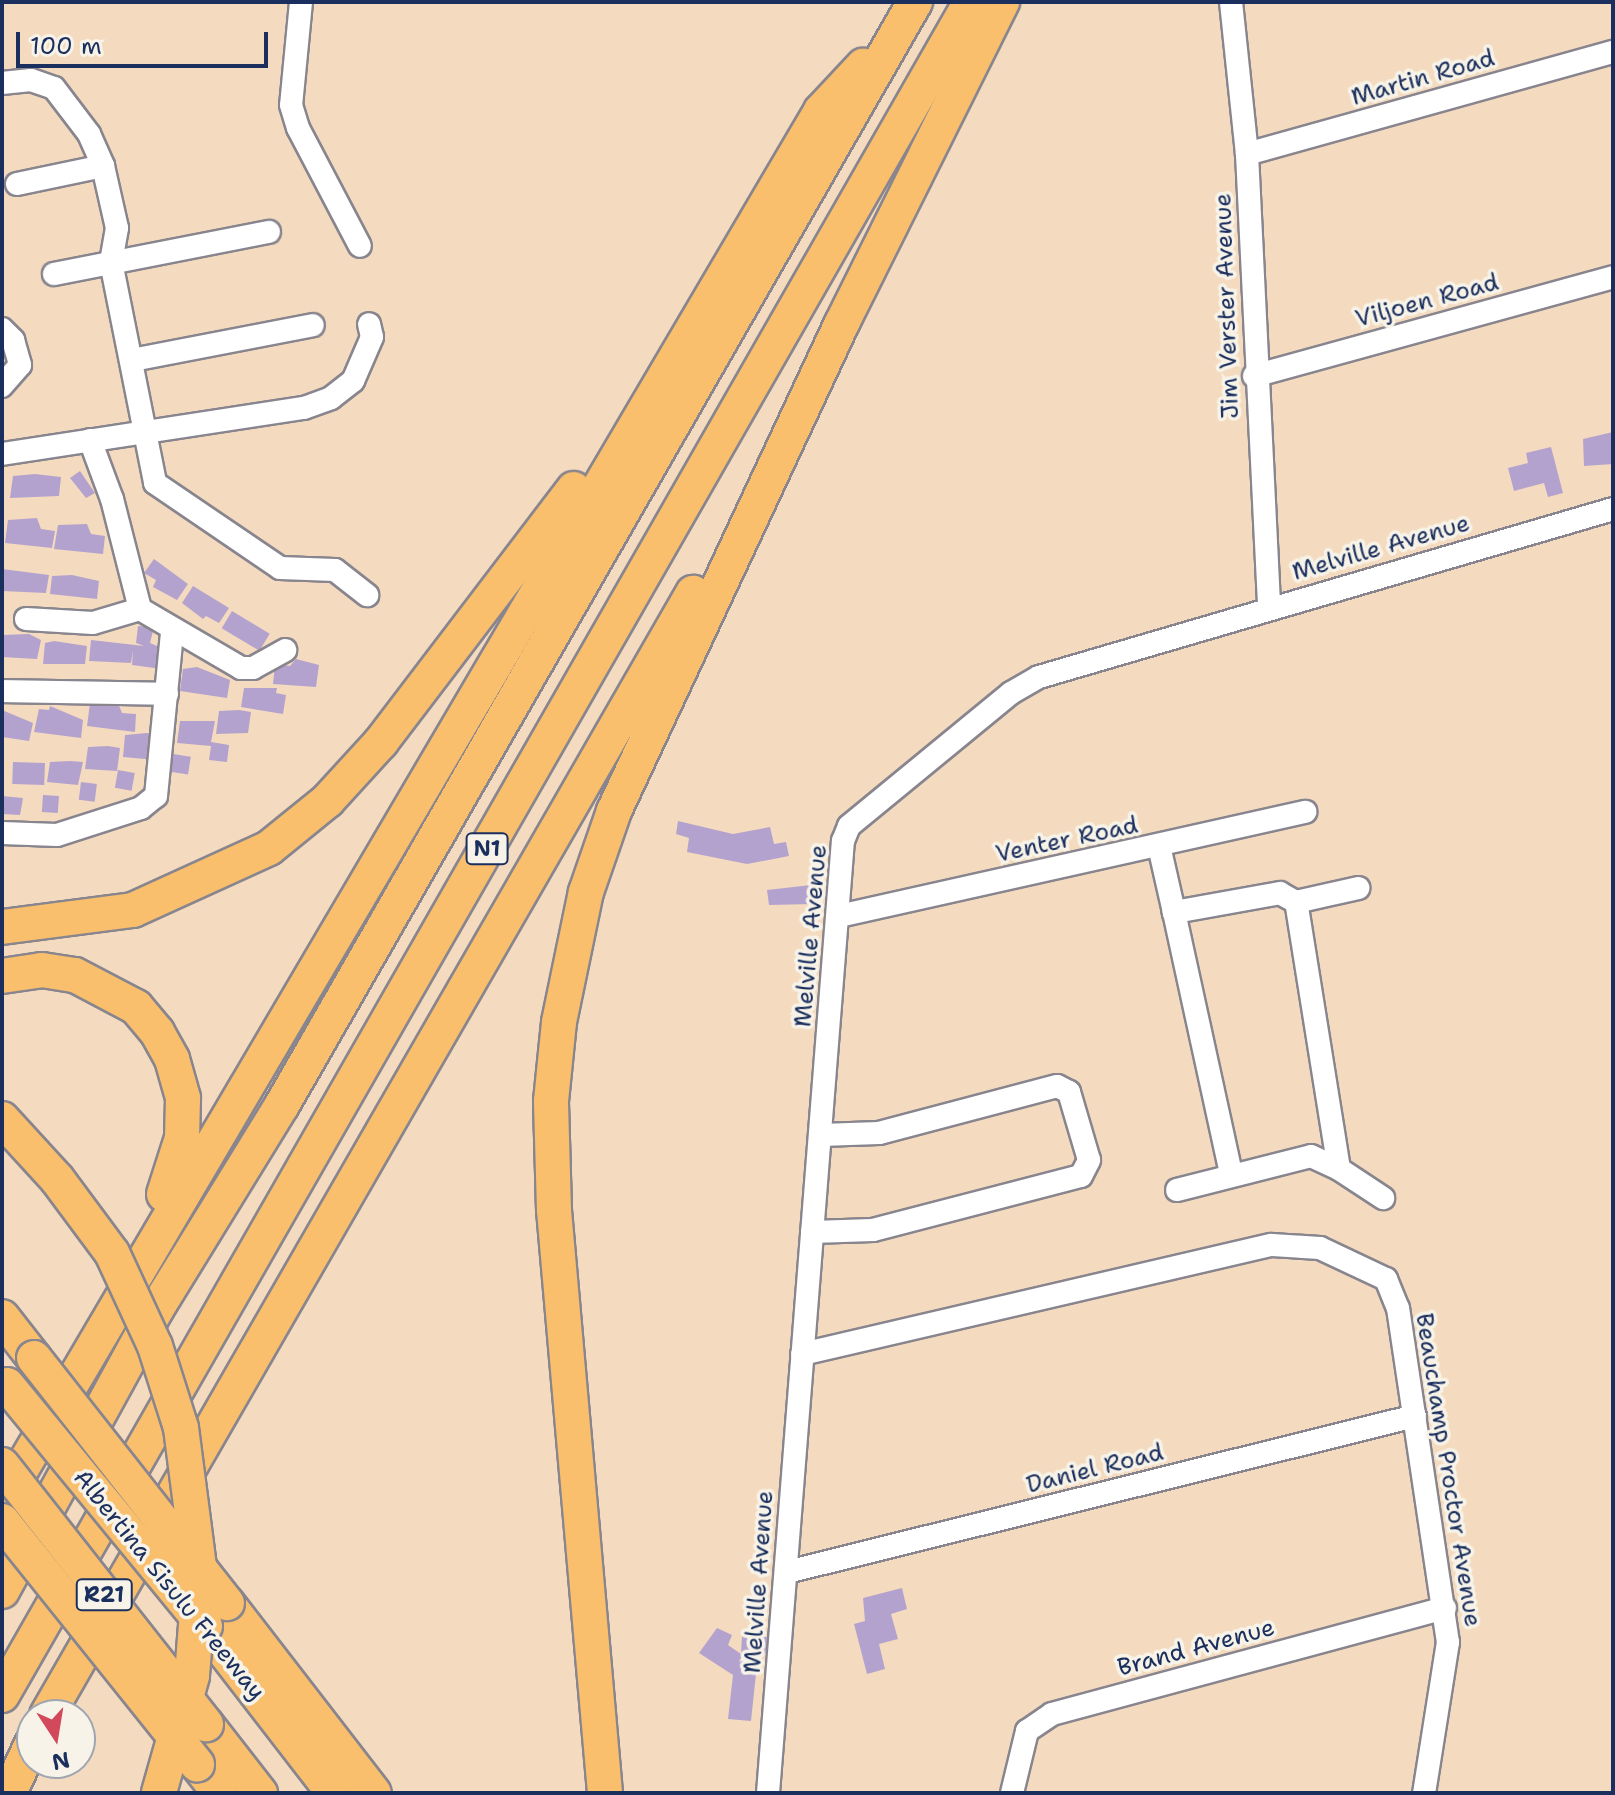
<!DOCTYPE html>
<html>
<head>
<meta charset="utf-8">
<style>
  body { margin:0 }
  #map { position:relative; width:1615px; height:1795px; overflow:hidden; background:#f4dbbf; font-family:"Shantell Sans",sans-serif }
  div>[style] { position:absolute }
  .building>* { inset:0; background:#b4a2ce; transform-origin:0 0 }
  .roads { filter:drop-shadow(2px 0 #88858e) drop-shadow(-2px 0 #88858e) drop-shadow(0 2px #88858e) drop-shadow(0 -2px #88858e) }
  .minor>* { height:22px; margin:-11px; padding:0 11px; transform-origin:11px; border-radius:11px; background:#fff }
  .highway>* { height:34px; margin:-17px; padding:0 17px; transform-origin:17px; border-radius:17px; background:#f9bf6d }
  .bridges { filter:drop-shadow(2px 0 #88858e) drop-shadow(-2px 0 #88858e) drop-shadow(0 2px #88858e) drop-shadow(0 -2px #88858e) }
  .highway-bridge>* { height:34px; margin:-17px; padding:0 17px; transform-origin:17px; border-radius:17px; background:#f9bf6d }
  span { translate:-50% -50%; white-space:nowrap; text-align:center; line-height:1.15; -webkit-text-stroke:7px #f7f3e8; paint-order:stroke }
  .shield-label span { padding:2px 6px; background:#f7f3e8; border:2px solid; border-radius:6px; -webkit-text-stroke-width:0 }
  .shield-label { font-size:22px; color:#1b2f5e; font-weight:700 }
  .street-label { font-size:24px; color:#1b2f5e }
  .frame { position:absolute; inset:0; border:4px solid #1b2f5e; pointer-events:none }
  .north { position:absolute; left:16px; top:1699px; width:80px; height:80px; box-sizing:border-box; background:#f7f3e8; border:2px solid #9fa5b1; border-radius:50%; rotate:168deg; font-size:22px; font-weight:700; line-height:32px; text-align:center; color:#1b2f5e }
  .north::after { content:''; display:block; margin:auto; width:28px; height:36px; background:#d1495b; clip-path:polygon(50% 0,100% 100%,50% 72%,0 100%) }
  .scale { position:absolute; left:16px; top:32px; width:252px; height:36px; box-sizing:border-box; border:4px solid #1b2f5e; border-top:0; padding-left:10px; font-size:24px; line-height:28px; white-space:nowrap; color:#1b2f5e; -webkit-text-stroke:6px #f7f3e8; paint-order:stroke }
</style>
</head>
<body>
<div id="map">
  <div class="building">
    <i style="clip-path:polygon(1613px 432px,1613px 464px,1584px 466px,1583px 439px)"></i>
    <i style="clip-path:polygon(1551px 447px,1563px 493px,1548px 497px,1544px 483px,1514px 491px,1508px 468px,1528px 463px,1526px 453px)"></i>
    <i style="clip-path:polygon(80px 471px,95px 493px,86px 498px,70px 478px)"></i>
    <i style="clip-path:polygon(35px 474px,61px 477px,59px 496px,10px 498px,13px 476px)"></i>
    <i style="clip-path:polygon(37px 518px,41px 529px,55px 531px,52px 548px,5px 543px,8px 520px)"></i>
    <i style="clip-path:polygon(87px 524px,91px 534px,105px 536px,103px 554px,54px 549px,58px 525px)"></i>
    <i style="clip-path:polygon(154px 559px,188px 584px,177px 600px,153px 587px,156px 580px,144px 573px)"></i>
    <i style="clip-path:polygon(2px 569px,49px 575px,46px 593px,2px 591px)"></i>
    <i style="clip-path:polygon(72px 575px,99px 581px,97px 599px,50px 594px,52px 576px)"></i>
    <i style="clip-path:polygon(193px 586px,229px 608px,219px 623px,206px 616px,203px 619px,182px 603px)"></i>
    <i style="left:232px;top:611px;width:44px;height:20px;rotate:31deg"></i>
    <i style="clip-path:polygon(138px 626px,154px 627px,150px 643px,164px 649px,162px 669px,132px 665px,133px 650px,131px 663px,89px 661px,91px 640px,144px 646px,136px 643px)"></i>
    <i style="clip-path:polygon(29px 634px,41px 640px,37px 659px,2px 657px,2px 635px)"></i>
    <i style="clip-path:polygon(54px 641px,87px 646px,85px 664px,43px 664px,45px 643px)"></i>
    <i style="clip-path:polygon(296px 659px,319px 665px,316px 687px,273px 684px,275px 664px,290px 666px)"></i>
    <i style="clip-path:polygon(197px 667px,230px 680px,227px 698px,180px 691px,183px 669px)"></i>
    <i style="clip-path:polygon(244px 688px,277px 688px,276px 693px,286px 695px,283px 714px,241px 707px)"></i>
    <i style="clip-path:polygon(102px 700px,118px 703px,122px 713px,136px 714px,135px 732px,87px 726px,90px 703px)"></i>
    <i style="clip-path:polygon(50px 706px,83px 720px,81px 738px,34px 732px,39px 709px,49px 710px)"></i>
    <i style="clip-path:polygon(2px 710px,33px 723px,29px 741px,2px 737px)"></i>
    <i style="clip-path:polygon(239px 710px,251px 712px,248px 733px,216px 734px,219px 711px)"></i>
    <i style="clip-path:polygon(180px 721px,215px 721px,211px 742px,229px 745px,227px 762px,209px 760px,211px 746px,177px 743px)"></i>
    <i style="clip-path:polygon(147px 733px,159px 735px,156px 760px,123px 757px,125px 735px)"></i>
    <i style="clip-path:polygon(108px 746px,120px 748px,117px 771px,85px 769px,88px 747px)"></i>
    <i style="left:173px;top:754px;width:18px;height:18px;rotate:9deg"></i>
    <i style="clip-path:polygon(70px 761px,83px 762px,78px 785px,47px 782px,50px 762px)"></i>
    <i style="left:13px;top:762px;width:32px;height:22px;rotate:2deg"></i>
    <i style="left:118px;top:770px;width:17px;height:18px;rotate:10deg"></i>
    <i style="left:81px;top:782px;width:16px;height:18px;rotate:7deg"></i>
    <i style="left:43px;top:795px;width:16px;height:17px;rotate:4deg"></i>
    <i style="clip-path:polygon(2px 796px,23px 798px,20px 815px,2px 814px)"></i>
    <i style="clip-path:polygon(678px 821px,733px 834px,770px 827px,774px 844px,786px 842px,789px 856px,747px 864px,687px 852px,689px 838px,676px 834px)"></i>
    <i style="clip-path:polygon(811px 885px,813px 904px,769px 905px,767px 890px)"></i>
    <i style="clip-path:polygon(902px 1588px,907px 1609px,891px 1614px,898px 1639px,879px 1644px,885px 1669px,867px 1674px,854px 1624px,865px 1621px,863px 1598px)"></i>
    <i style="clip-path:polygon(717px 1628px,732px 1635px,728px 1645px,741px 1654px,742px 1636px,770px 1637px,770px 1653px,758px 1655px,751px 1721px,728px 1719px,733px 1675px,699px 1653px)"></i>
  </div>
  <div class="roads">
    <div class="minor">
      <i style="left:301px;top:2px;width:103px;rotate:95.5deg"></i>
      <i style="left:291px;top:105px;width:24px;rotate:73deg"></i>
      <i style="left:298px;top:128px;width:133px;rotate:62.3deg"></i>
      <i style="left:1231px;top:2px;width:153px;rotate:84deg"></i>
      <i style="left:1247px;top:154px;width:455px;rotate:87.2deg"></i>
      <i style="left:2px;top:83px;width:29px;rotate:-6deg"></i>
      <i style="left:31px;top:80px;width:24px;rotate:19deg"></i>
      <i style="left:54px;top:88px;width:58px;rotate:52.7deg"></i>
      <i style="left:89px;top:134px;width:35px;rotate:66deg"></i>
      <i style="left:103px;top:166px;width:64px;rotate:77.3deg"></i>
      <i style="left:117px;top:228px;width:35px;rotate:100deg"></i>
      <i style="left:111px;top:262px;width:225px;rotate:78.7deg"></i>
      <i style="left:155px;top:483px;width:151px;rotate:34.2deg"></i>
      <i style="left:280px;top:568px;width:55px;rotate:2.1deg"></i>
      <i style="left:335px;top:570px;width:41px;rotate:38deg"></i>
      <i style="left:1247px;top:154px;width:380px;rotate:-15.6deg"></i>
      <i style="left:17px;top:184px;width:88px;rotate:-11.8deg"></i>
      <i style="left:54px;top:274px;width:219px;rotate:-11.1deg"></i>
      <i style="left:2px;top:329px;width:16px;rotate:45deg"></i>
      <i style="left:13px;top:340px;width:26px;rotate:74deg"></i>
      <i style="left:20px;top:365px;width:28px;rotate:131deg"></i>
      <i style="left:132px;top:360px;width:184px;rotate:-10.9deg"></i>
      <i style="left:1254px;top:376px;width:372px;rotate:-15.4deg"></i>
      <i style="left:90px;top:440px;width:63px;rotate:69.6deg"></i>
      <i style="left:112px;top:499px;width:114px;rotate:75.7deg"></i>
      <i style="left:140px;top:609px;width:117px;rotate:30.3deg"></i>
      <i style="left:241px;top:668px;width:12px"></i>
      <i style="left:253px;top:668px;width:37px;rotate:-29deg"></i>
      <i style="left:2px;top:454px;width:305px;rotate:-8.7deg"></i>
      <i style="left:304px;top:408px;width:29px;rotate:-20deg"></i>
      <i style="left:331px;top:398px;width:28px;rotate:-38deg"></i>
      <i style="left:353px;top:381px;width:48px;rotate:-66.6deg"></i>
      <i style="left:372px;top:337px;width:13px;rotate:-103deg"></i>
      <i style="left:26px;top:619px;width:67px;rotate:3.4deg"></i>
      <i style="left:93px;top:623px;width:49px;rotate:-16.6deg"></i>
      <i style="left:2px;top:691px;width:165px;rotate:1deg"></i>
      <i style="left:2px;top:833px;width:55px;rotate:2.1deg"></i>
      <i style="left:57px;top:835px;width:88px;rotate:-17.8deg"></i>
      <i style="left:141px;top:808px;width:19px;rotate:-39deg"></i>
      <i style="left:156px;top:796px;width:165px;rotate:-84.4deg"></i>
      <i style="left:1159px;top:846px;width:68px;rotate:77.2deg"></i>
      <i style="left:1296px;top:902px;width:64px;rotate:-12.7deg"></i>
      <i style="left:839px;top:916px;width:478px;rotate:-12.6deg"></i>
      <i style="left:1339px;top:1169px;width:53px;rotate:33.4deg"></i>
      <i style="left:1177px;top:1190px;width:138px;rotate:-14.2deg"></i>
      <i style="left:1311px;top:1156px;width:31px;rotate:25deg"></i>
      <i style="left:1339px;top:1169px;width:270px;rotate:-99.1deg"></i>
      <i style="left:1296px;top:902px;width:18px;rotate:-151deg"></i>
      <i style="left:1280px;top:893px;width:108px;rotate:169.8deg"></i>
      <i style="left:1174px;top:912px;width:267px;rotate:77.7deg"></i>
      <i style="left:812px;top:1232px;width:61px;rotate:-1.9deg"></i>
      <i style="left:873px;top:1230px;width:215px;rotate:-14.6deg"></i>
      <i style="left:1081px;top:1176px;width:18px;rotate:-63deg"></i>
      <i style="left:1089px;top:1160px;width:71px;rotate:-106.4deg"></i>
      <i style="left:1069px;top:1092px;width:13px;rotate:-153deg"></i>
      <i style="left:1057px;top:1086px;width:184px;rotate:165.2deg"></i>
      <i style="left:879px;top:1133px;width:58px;rotate:178deg"></i>
      <i style="left:802px;top:1354px;width:482px;rotate:-13.1deg"></i>
      <i style="left:1272px;top:1245px;width:48px;rotate:3.6deg"></i>
      <i style="left:1320px;top:1248px;width:73px;rotate:25.2deg"></i>
      <i style="left:1386px;top:1279px;width:31px;rotate:68deg"></i>
      <i style="left:1398px;top:1308px;width:338px;rotate:81.5deg"></i>
      <i style="left:1448px;top:1642px;width:153px;rotate:99deg"></i>
      <i style="left:787px;top:1572px;width:647px;rotate:-13.95deg"></i>
      <i style="left:768px;top:1793px;width:955px;rotate:-85.5deg"></i>
      <i style="left:843px;top:841px;width:16px;rotate:-68deg"></i>
      <i style="left:849px;top:826px;width:210px;rotate:-39.4deg"></i>
      <i style="left:1011px;top:693px;width:32px;rotate:-30deg"></i>
      <i style="left:1039px;top:677px;width:598px;rotate:-16.31deg"></i>
      <i style="left:1012px;top:1793px;width:64px;rotate:-76.4deg"></i>
      <i style="left:1027px;top:1731px;width:30px;rotate:-34deg"></i>
      <i style="left:1052px;top:1714px;width:407px;rotate:-15.1deg"></i>
    </div>
    <div class="highway">
      <i style="left:2px;top:927px;width:132px;rotate:-7.4deg"></i>
      <i style="left:133px;top:910px;width:149px;rotate:-24.5deg"></i>
      <i style="left:269px;top:848px;width:76px;rotate:-39.1deg"></i>
      <i style="left:328px;top:800px;width:79px;rotate:-47.6deg"></i>
      <i style="left:381px;top:742px;width:318px;rotate:-52.7deg"></i>
      <i style="left:2px;top:976px;width:40px;rotate:-8.5deg"></i>
      <i style="left:42px;top:970px;width:33px;rotate:9deg"></i>
      <i style="left:75px;top:975px;width:69px;rotate:27.7deg"></i>
      <i style="left:136px;top:1007px;width:33px;rotate:50deg"></i>
      <i style="left:157px;top:1032px;width:31px;rotate:61deg"></i>
      <i style="left:172px;top:1059px;width:41px;rotate:74.2deg"></i>
      <i style="left:183px;top:1098px;width:40px;rotate:91.4deg"></i>
      <i style="left:182px;top:1138px;width:59px;rotate:107.8deg"></i>
      <i style="left:2px;top:1317px;width:52px;rotate:52deg"></i>
      <i style="left:2px;top:1502px;width:1614px;rotate:-59.51deg"></i>
      <i style="left:821px;top:111px;width:62px;rotate:-47deg"></i>
      <i style="left:2px;top:1591px;width:323px;rotate:-61.3deg"></i>
      <i style="left:157px;top:1308px;width:238px;rotate:-58.4deg"></i>
      <i style="left:282px;top:1105px;width:1272px;rotate:-60.15deg"></i>
      <i style="left:227px;top:1603px;width:240px;rotate:52.3deg"></i>
      <i style="left:211px;top:1634px;width:201px;rotate:52.3deg"></i>
      <i style="left:2px;top:1695px;width:1951px;rotate:-60.22deg"></i>
      <i style="left:47px;top:1715px;width:1295px;rotate:-60.07deg"></i>
      <i style="left:206px;top:1724px;width:88px;rotate:52deg"></i>
      <i style="left:197px;top:1764px;width:37px;rotate:52deg"></i>
      <i style="left:9px;top:1793px;width:54px;rotate:-64.9deg"></i>
      <i style="left:605px;top:1793px;width:585px;rotate:-95deg"></i>
      <i style="left:554px;top:1210px;width:109px;rotate:-91.6deg"></i>
      <i style="left:551px;top:1101px;width:79px;rotate:-84.2deg"></i>
      <i style="left:559px;top:1022px;width:133px;rotate:-78.3deg"></i>
      <i style="left:586px;top:892px;width:86px;rotate:-70.9deg"></i>
      <i style="left:614px;top:811px;width:539px;rotate:-64.96deg"></i>
      <i style="left:842px;top:323px;width:359px;rotate:-63.5deg"></i>
    </div>
  </div>
  <div class="bridges">
    <div class="highway-bridge">
      <i style="left:2px;top:1119px;width:81px;rotate:47.5deg"></i>
      <i style="left:57px;top:1179px;width:92px;rotate:53.4deg"></i>
      <i style="left:112px;top:1253px;width:102px;rotate:65.2deg"></i>
      <i style="left:155px;top:1346px;width:86px;rotate:72.4deg"></i>
      <i style="left:181px;top:1428px;width:147px;rotate:82.6deg"></i>
      <i style="left:200px;top:1574px;width:102px;rotate:94.5deg"></i>
      <i style="left:192px;top:1676px;width:122px;rotate:105.8deg"></i>
      <i style="left:34px;top:1358px;width:312px;rotate:51.8deg"></i>
      <i style="left:7px;top:1385px;width:312px;rotate:50.6deg"></i>
      <i style="left:2px;top:1465px;width:330px;rotate:51.8deg"></i>
      <i style="left:2px;top:1521px;width:312px;rotate:51.3deg"></i>
    </div>
  </div>
  <div class="shield-label">
    <span style="left:487px;top:849px">N1</span>
    <span style="left:104px;top:1595px">R21</span>
  </div>
  <div class="street-label">
    <span style="left:1423px;top:78px;rotate:-16deg">Martin Road</span>
    <span style="left:1427px;top:301px;rotate:-15deg">Viljoen Road</span>
    <span style="left:1227px;top:306px;rotate:-92deg">Jim Verster Avenue</span>
    <span style="left:1381px;top:548px;rotate:-16deg">Melville Avenue</span>
    <span style="left:1067px;top:840px;rotate:-12deg">Venter Road</span>
    <span style="left:811px;top:936px;rotate:-85deg">Melville Avenue</span>
    <span style="left:1095px;top:1469px;rotate:-14deg">Daniel Road</span>
    <span style="left:1448px;top:1470px;rotate:81deg">Beauchamp Proctor Avenue</span>
    <span style="left:759px;top:1582px;rotate:-86deg">Melville Avenue</span>
    <span style="left:169px;top:1585px;rotate:51deg">Albertina Sisulu Freeway</span>
    <span style="left:1196px;top:1648px;rotate:-15deg">Brand Avenue</span>
  </div>
  <div class="frame"></div>
  <div class="north">N</div>
  <div class="scale">100 m</div>
</div>
</body>
</html>
